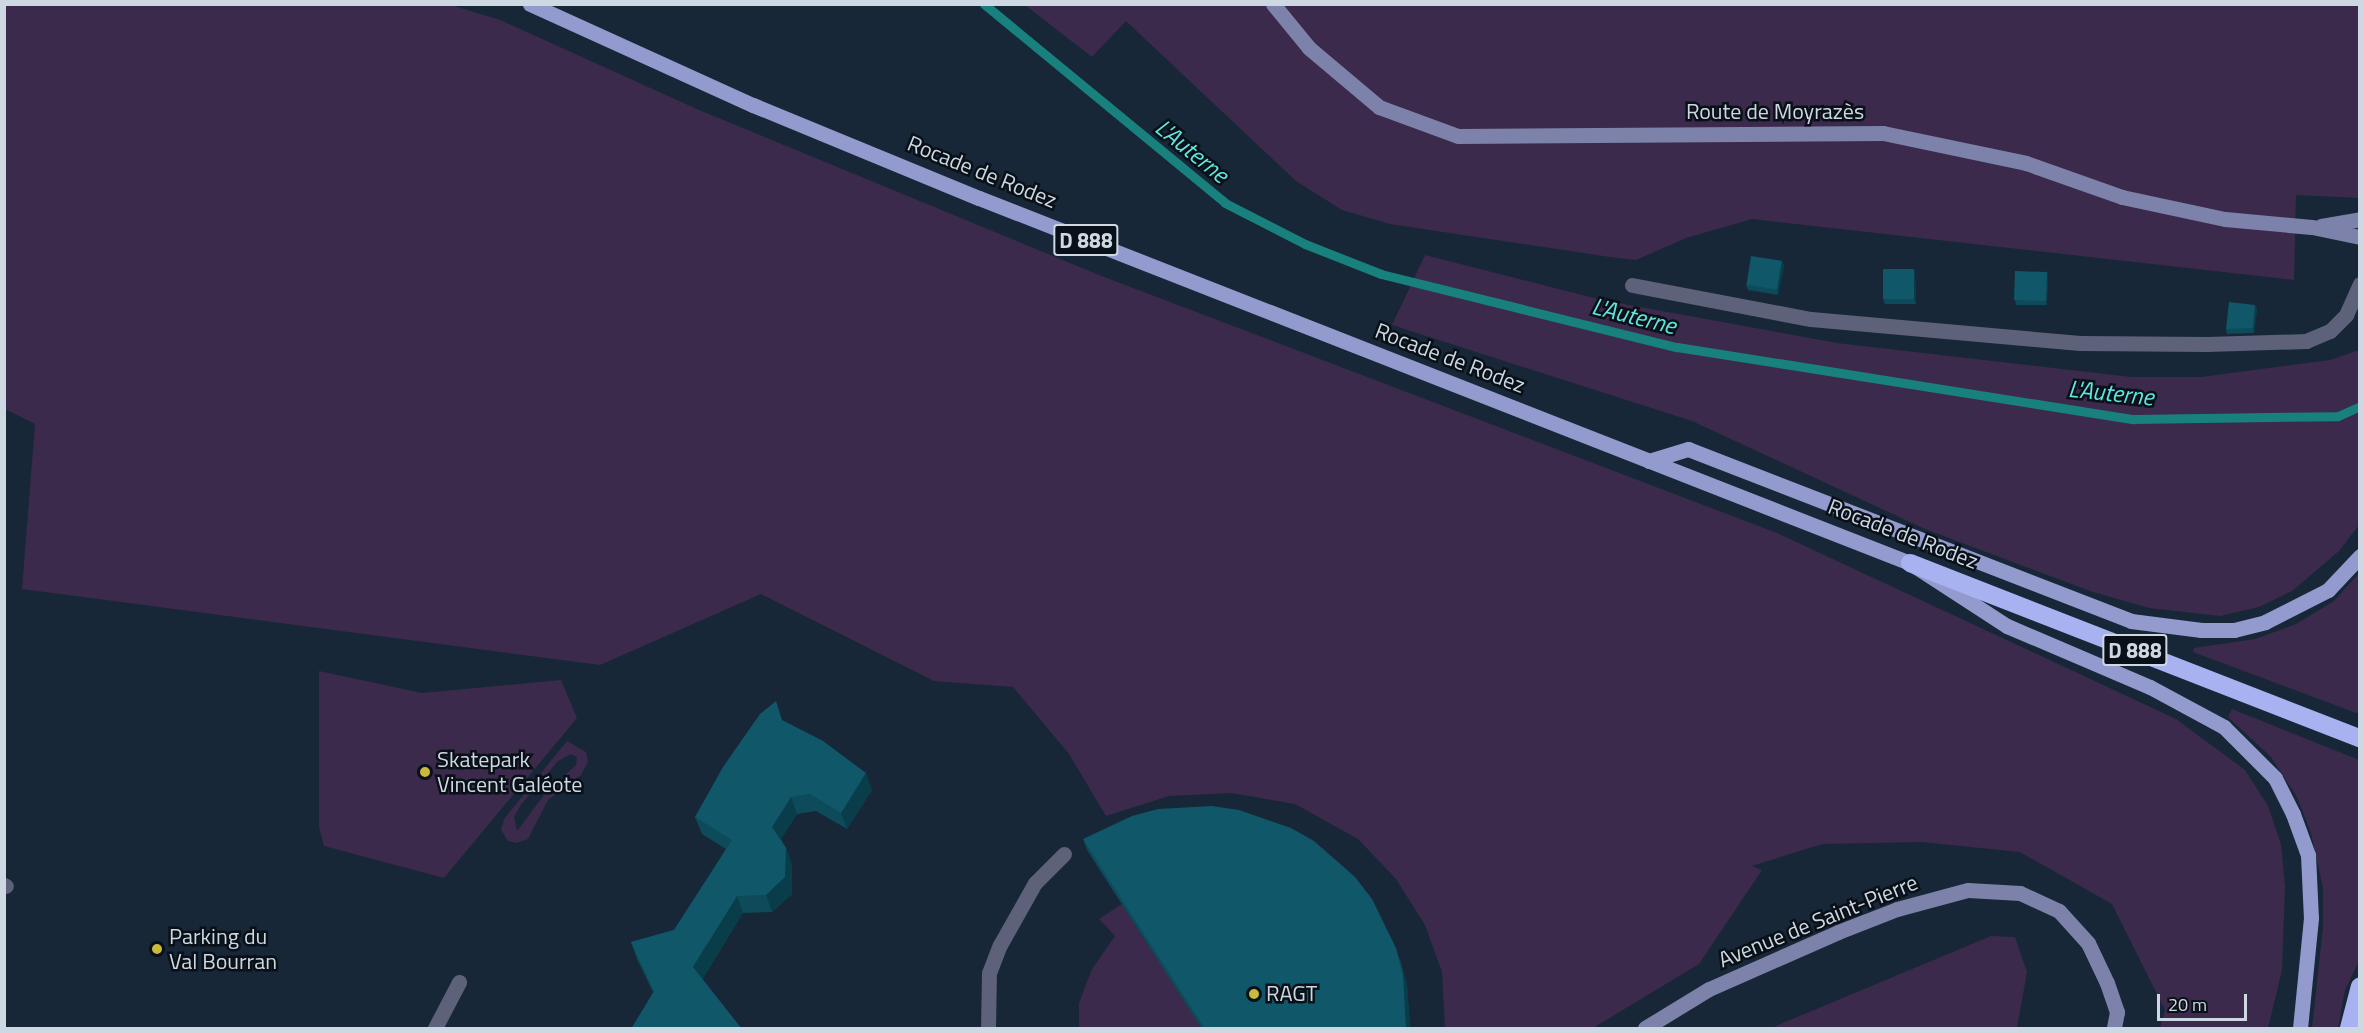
<!DOCTYPE html>
<html>
<head>
<meta charset="utf-8">
<style>
  body { margin:0 }
  #map { position:relative; width:2364px; height:1033px; overflow:hidden; background:#172737; font-family:"Titillium Web",sans-serif }
  div>[style] { position:absolute }
  .green>* { inset:0; background:#3b2a4b }
  .stream>* { height:9px; margin:-4.5px; padding:0 4.5px; transform-origin:4.5px; border-radius:4.5px; background:#18817d }
  .lane>* { height:15px; margin:-7.5px; padding:0 7.5px; transform-origin:7.5px; border-radius:7.5px; background:#5d617a }
  .secondary>* { height:15px; margin:-7.5px; padding:0 7.5px; transform-origin:7.5px; border-radius:7.5px; background:#7c82a9 }
  .primary>* { height:15px; margin:-7.5px; padding:0 7.5px; transform-origin:7.5px; border-radius:7.5px; background:#939bce }
  .highway>* { height:18px; margin:-9px; padding:0 9px; transform-origin:9px; border-radius:9px; background:#a9b2f0 }
  .wall>* { inset:0; background:#0d4b5a }
  .shaded-wall>* { inset:0; background:#0a3d4a }
  .building>* { inset:0; background:#0f5769; transform-origin:0 0 }
  .dots>* { width:16px; height:16px; translate:-50% -50%; box-sizing:border-box; border:3px solid #091017; border-radius:50% }
  span { translate:-50% -50%; white-space:nowrap; text-align:center; line-height:1.15; -webkit-text-stroke:5px #091017; paint-order:stroke }
  .shield-label span { padding:2px 4px; background:#091017; border:2px solid; border-radius:4px; -webkit-text-stroke-width:0 }
  .shield-label { font-size:21px; color:#ced8e3; font-weight:700 }
  .street-label { font-size:22px; color:#ced8e3 }
  .poi-label { font-size:22px; color:#ced8e3 }
  .left { translate:0 -50%; text-align:left }
  .water-label { font-size:24px; color:#5ee7e0; font-style:italic }
  .frame { position:absolute; inset:0; border:6px solid #ced8e3; pointer-events:none }
  .scale { position:absolute; left:2157px; top:994px; width:90px; height:27px; box-sizing:border-box; border:3px solid #ced8e3; border-top:0; padding-left:8px; font-size:18px; line-height:21px; white-space:nowrap; color:#ced8e3; -webkit-text-stroke:4px #091017; paint-order:stroke }
</style>
</head>
<body>
<div id="map">
  <div class="green">
    <i style="clip-path:polygon(4px 5px,451px 5px,500px 20px,699px 110px,1099px 275px,1777px 533px,2176px 719px,2245px 770px,2268px 806px,2281px 844px,2285px 887px,2282px 970px,2268px 1028px,2160px 1028px,2165px 1010px,2112px 904px,2020px 852px,1921px 842px,1822px 844px,1752px 866px,1762px 870px,1699px 964px,1593px 1028px,1445px 1028px,1442px 972px,1425px 925px,1396px 879px,1358px 839px,1295px 804px,1231px 793px,1169px 796px,1106px 816px,1069px 754px,1013px 687px,934px 681px,761px 594px,600px 665px,22px 589px,35px 424px,5px 409px)"></i>
    <i style="clip-path:polygon(1025px 5px,2359px 5px,2359px 198px,2296px 195px,2294px 280px,1752px 219px,1686px 238px,1636px 260px,1610px 257px,1390px 224px,1342px 210px,1296px 181px,1126px 21px,1092px 57px)"></i>
    <i style="clip-path:polygon(1425px 255px,1602px 300px,1837px 343px,2131px 377px,2201px 377px,2330px 360px,2359px 350px,2359px 525px,2339px 551px,2292px 591px,2259px 607px,2220px 616px,2149px 608px,2093px 592px,1925px 529px,1692px 421px,1392px 325px)"></i>
    <i style="clip-path:polygon(2359px 573px,2359px 714px,2193px 652px,2194px 648px,2255px 639px,2296px 624px,2334px 601px)"></i>
    <i style="clip-path:polygon(319px 671px,422px 693px,561px 680px,577px 718px,444px 878px,324px 846px,319px 827px)"></i>
    <i style="clip-path:polygon(2232px 709px,2359px 760px,2359px 961px,2345px 990px,2338px 1028px,2312px 1028px,2323px 927px,2323px 888px,2311px 833px,2297px 797px,2271px 757px,2228px 717px)"></i>
    <i style="clip-path:polygon(evenodd,567px 741px,586px 752px,588px 762px,581px 775px,548px 800px,528px 839px,517px 843px,508px 841px,501px 830px,504px 819px,567px 741px,571px 754px,577px 757px,576px 765px,544px 795px,517px 831px,514px 817px,520px 806px,558px 761px,571px 754px)"></i>
    <i style="clip-path:polygon(1122px 904px,1202px 1028px,1079px 1028px,1079px 1003px,1092px 969px,1115px 936px,1099px 919px)"></i>
    <i style="clip-path:polygon(1991px 936px,2015px 937px,2027px 972px,2017px 1028px,1771px 1028px)"></i>
  </div>
  <div class="stream">
    <i style="left:984px;top:4px;width:313px;rotate:39.5deg"></i>
    <i style="left:1225px;top:203px;width:90px;rotate:27.1deg"></i>
    <i style="left:1305px;top:244px;width:82px;rotate:21.5deg"></i>
    <i style="left:1381px;top:274px;width:305px;rotate:13.9deg"></i>
    <i style="left:1677px;top:347px;width:462px;rotate:9deg"></i>
    <i style="left:2133px;top:419px;width:205px;rotate:-0.8deg"></i>
    <i style="left:2338px;top:416px;width:24px;rotate:-24deg"></i>
  </div>
  <div class="lane">
    <i style="left:1632px;top:285px;width:182px;rotate:10.8deg"></i>
    <i style="left:1811px;top:319px;width:270px;rotate:5.1deg"></i>
    <i style="left:2080px;top:343px;width:127px;rotate:0.5deg"></i>
    <i style="left:2207px;top:344px;width:99px;rotate:-1.7deg"></i>
    <i style="left:2306px;top:341px;width:26px;rotate:-23deg"></i>
    <i style="left:2330px;top:331px;width:23px;rotate:-45deg"></i>
    <i style="left:2346px;top:315px;width:34px;rotate:-66deg"></i>
    <i style="left:4px;top:885px;width:2px;rotate:27deg"></i>
    <i style="left:435px;top:1028px;width:52px;rotate:-62.4deg"></i>
    <i style="left:988px;top:1028px;width:55px;rotate:-89deg"></i>
    <i style="left:989px;top:973px;width:30px;rotate:-69deg"></i>
    <i style="left:1000px;top:945px;width:71px;rotate:-60.6deg"></i>
    <i style="left:1035px;top:883px;width:41px;rotate:-45deg"></i>
  </div>
  <div class="secondary">
    <i style="left:1273px;top:4px;width:57px;rotate:50.7deg"></i>
    <i style="left:1309px;top:48px;width:92px;rotate:40.1deg"></i>
    <i style="left:1379px;top:107px;width:84px;rotate:20.2deg"></i>
    <i style="left:1458px;top:136px;width:425px;rotate:-0.4deg"></i>
    <i style="left:1883px;top:133px;width:146px;rotate:11.8deg"></i>
    <i style="left:2026px;top:163px;width:102px;rotate:19.5deg"></i>
    <i style="left:2122px;top:197px;width:105px;rotate:12.1deg"></i>
    <i style="left:2225px;top:219px;width:87px;rotate:5.3deg"></i>
    <i style="left:2312px;top:227px;width:49px;rotate:11.8deg"></i>
    <i style="left:2321px;top:226px;width:40px;rotate:-10deg"></i>
    <i style="left:1645px;top:1028px;width:75px;rotate:-31.4deg"></i>
    <i style="left:1709px;top:989px;width:141px;rotate:-23.8deg"></i>
    <i style="left:1838px;top:932px;width:63px;rotate:-21.3deg"></i>
    <i style="left:1897px;top:909px;width:73px;rotate:-15deg"></i>
    <i style="left:1968px;top:890px;width:52px;rotate:3.3deg"></i>
    <i style="left:2020px;top:893px;width:43px;rotate:24.8deg"></i>
    <i style="left:2059px;top:911px;width:43px;rotate:47.8deg"></i>
    <i style="left:2088px;top:943px;width:44px;rotate:64.6deg"></i>
    <i style="left:2107px;top:983px;width:31px;rotate:71deg"></i>
    <i style="left:2117px;top:1012px;width:16px;rotate:101deg"></i>
  </div>
  <div class="primary">
    <i style="left:530px;top:4px;width:245px;rotate:24.4deg"></i>
    <i style="left:753px;top:105px;width:244px;rotate:22.4deg"></i>
    <i style="left:979px;top:198px;width:1000px;rotate:21.41deg"></i>
    <i style="left:1910px;top:563px;width:116px;rotate:33deg"></i>
    <i style="left:2007px;top:626px;width:155px;rotate:23.1deg"></i>
    <i style="left:2150px;top:687px;width:84px;rotate:28.4deg"></i>
    <i style="left:2224px;top:727px;width:72px;rotate:45deg"></i>
    <i style="left:2275px;top:778px;width:40px;rotate:63.4deg"></i>
    <i style="left:2293px;top:814px;width:44px;rotate:69.9deg"></i>
    <i style="left:2308px;top:855px;width:63px;rotate:87.3deg"></i>
    <i style="left:2311px;top:918px;width:111px;rotate:95.7deg"></i>
    <i style="left:1649px;top:461px;width:41px;rotate:-17.1deg"></i>
    <i style="left:1688px;top:449px;width:475px;rotate:21.2deg"></i>
    <i style="left:2131px;top:621px;width:71px;rotate:7.3deg"></i>
    <i style="left:2201px;top:630px;width:33px"></i>
    <i style="left:2234px;top:630px;width:32px;rotate:-14deg"></i>
    <i style="left:2265px;top:622px;width:71px;rotate:-26.9deg"></i>
    <i style="left:2328px;top:590px;width:47px;rotate:-46.7deg"></i>
  </div>
  <div class="highway">
    <i style="left:1910px;top:563px;width:483px;rotate:21.3deg"></i>
    <i style="left:2349px;top:1028px;width:43px;rotate:-75.3deg"></i>
  </div>
  <div class="wall">
    <i style="clip-path:polygon(1782px 261px,1784px 266px,1778px 295px,1748px 290px,1746px 285px)"></i>
    <i style="clip-path:polygon(1914px 269px,1915px 274px,1916px 304px,1885px 304px,1883px 299px)"></i>
    <i style="clip-path:polygon(2047px 272px,2048px 276px,2047px 305px,2016px 305px,2015px 300px)"></i>
    <i style="clip-path:polygon(2255px 305px,2257px 309px,2254px 333px,2227px 334px,2226px 329px)"></i>
    <i style="clip-path:polygon(783px 721px,872px 790px,847px 829px,816px 811px,797px 814px,781px 839px,786px 848px,792px 865px,792px 894px,772px 912px,743px 913px,653px 992px,637px 959px,631px 942px,674px 930px,726px 849px,702px 834px,695px 817px)"></i>
    <i style="clip-path:polygon(1083px 839px,1400px 959px,1407px 985px,1410px 1029px,1202px 1029px,1087px 850px)"></i>
  </div>
  <div class="shaded-wall">
    <i style="clip-path:polygon(1782px 261px,1784px 266px,1778px 295px,1777px 291px)"></i>
    <i style="clip-path:polygon(1914px 269px,1915px 274px,1916px 304px,1914px 299px)"></i>
    <i style="clip-path:polygon(2047px 272px,2048px 276px,2047px 305px,2045px 301px)"></i>
    <i style="clip-path:polygon(2255px 305px,2257px 309px,2254px 333px,2253px 328px)"></i>
    <i style="clip-path:polygon(866px 773px,872px 790px,847px 829px,841px 813px)"></i>
    <i style="clip-path:polygon(791px 797px,797px 814px,778px 843px,772px 827px)"></i>
    <i style="clip-path:polygon(786px 848px,792px 865px,792px 894px,772px 912px,766px 895px)"></i>
    <i style="clip-path:polygon(737px 896px,743px 913px,700px 984px,693px 967px)"></i>
    <i style="clip-path:polygon(1396px 948px,1407px 985px,1410px 1029px,1406px 1029px)"></i>
  </div>
  <div class="building">
    <i style="left:1751px;top:256px;width:31px;height:29px;rotate:9deg"></i>
    <i style="left:1914px;top:269px;width:30px;height:31px;rotate:90deg"></i>
    <i style="left:2015px;top:271px;width:32px;height:29px;rotate:2deg"></i>
    <i style="clip-path:polygon(2229px 302px,2255px 305px,2253px 328px,2226px 329px)"></i>
    <i style="clip-path:polygon(776px 701px,782px 720px,823px 741px,866px 773px,841px 813px,810px 794px,791px 797px,772px 827px,786px 848px,785px 877px,766px 895px,737px 896px,693px 967px,742px 1029px,631px 1029px,654px 991px,631px 942px,674px 930px,732px 840px,695px 817px,723px 767px,760px 714px)"></i>
    <i style="clip-path:polygon(1212px 806px,1239px 810px,1291px 828px,1314px 841px,1355px 877px,1372px 899px,1396px 948px,1403px 975px,1406px 1029px,1205px 1029px,1083px 839px,1132px 816px,1158px 809px)"></i>
  </div>
  <div class="dots">
    <i style="left:425px;top:772px;background:#c9ba3a"></i>
    <i style="left:157px;top:949px;background:#c9ba3a"></i>
    <i style="left:1254px;top:994px;background:#c9ba3a"></i>
  </div>
  <div class="shield-label">
    <span style="left:1086px;top:240px">D 888</span>
    <span style="left:2135px;top:650px">D 888</span>
  </div>
  <div class="street-label">
    <span style="left:1775px;top:112px">Route de Moyrazès</span>
    <span style="left:982px;top:172px;rotate:22deg">Rocade de Rodez</span>
    <span style="left:1450px;top:358px;rotate:21deg">Rocade de Rodez</span>
    <span style="left:1903px;top:534px;rotate:21deg">Rocade de Rodez</span>
    <span style="left:1818px;top:921px;rotate:-22deg">Avenue de Saint-Pierre</span>
  </div>
  <div class="poi-label">
    <span class="left" style="left:437px;top:772px">Skatepark<br>Vincent Galéote</span>
    <span class="left" style="left:169px;top:949px">Parking du<br>Val Bourran</span>
    <span class="left" style="left:1266px;top:994px">RAGT</span>
  </div>
  <div class="water-label">
    <span style="left:1192px;top:151px;rotate:39deg">L'Auterne</span>
    <span style="left:1634px;top:316px;rotate:14deg">L'Auterne</span>
    <span style="left:2111px;top:393px;rotate:6deg">L'Auterne</span>
  </div>
  <div class="frame"></div>
  <div class="scale">20 m</div>
</div>
</body>
</html>
